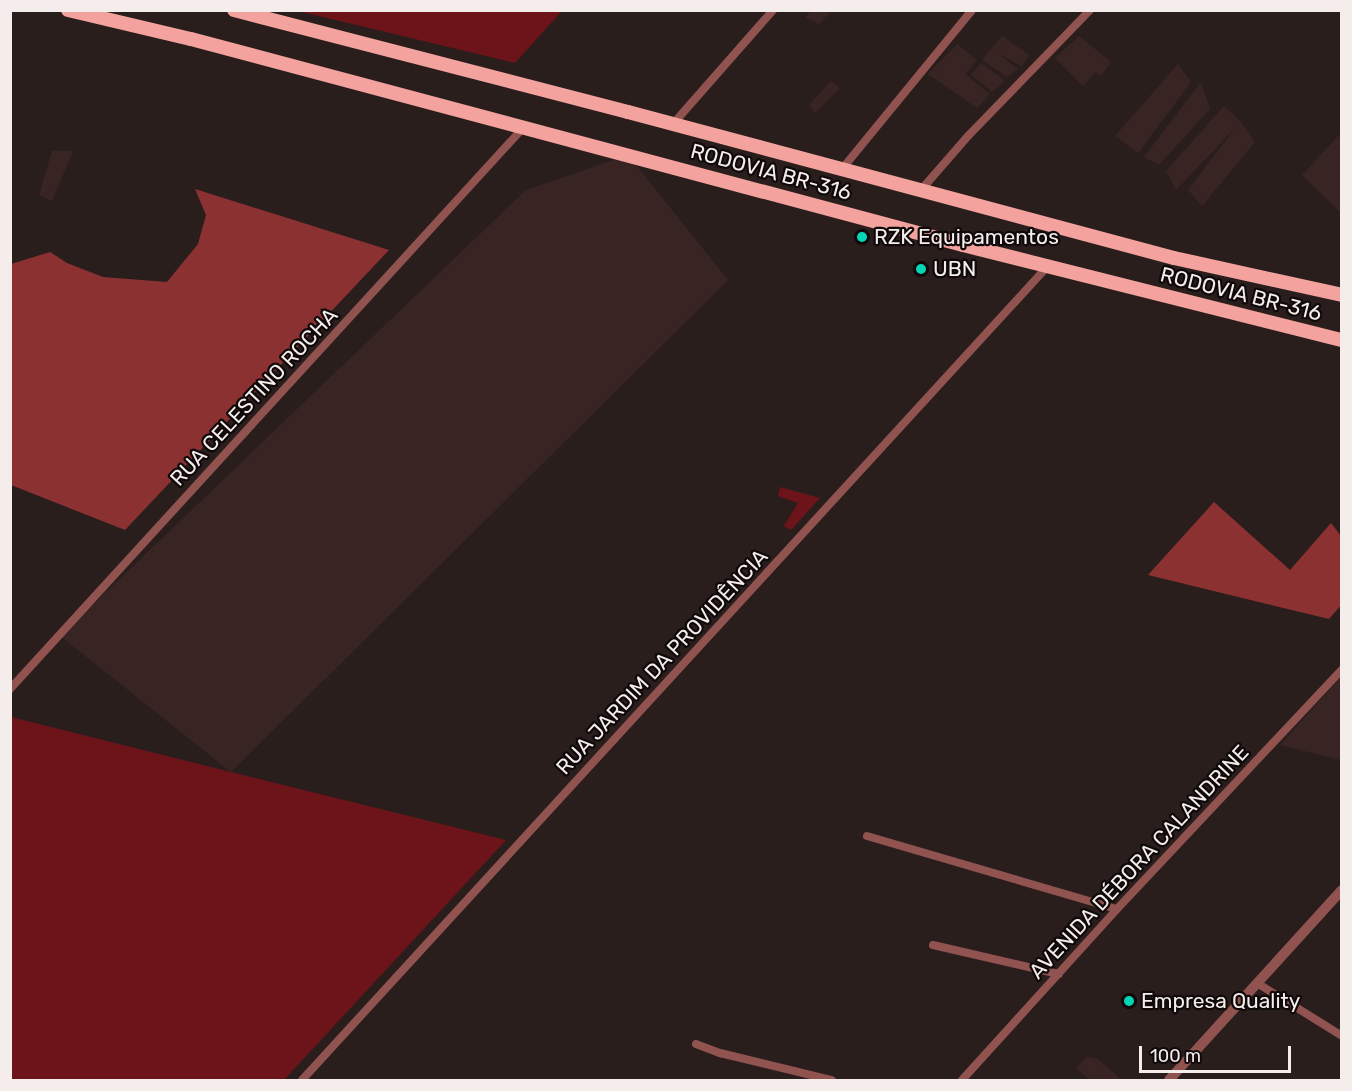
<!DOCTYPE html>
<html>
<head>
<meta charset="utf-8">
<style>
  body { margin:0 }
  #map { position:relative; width:1352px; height:1091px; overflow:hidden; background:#2a1e1d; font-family:Rubik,sans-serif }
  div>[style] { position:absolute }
  .built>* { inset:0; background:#382523 }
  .green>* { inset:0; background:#6c1419 }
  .forest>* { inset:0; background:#8c3132 }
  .minor>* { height:8px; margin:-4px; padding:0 4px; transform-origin:4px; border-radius:4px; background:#915350 }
  .tertiary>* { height:10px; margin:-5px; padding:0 5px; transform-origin:5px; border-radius:5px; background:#915350 }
  .trunk>* { height:14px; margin:-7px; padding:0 7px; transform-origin:7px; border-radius:7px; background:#f4a29e }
  .dots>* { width:16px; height:16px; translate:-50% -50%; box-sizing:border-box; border:3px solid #0f0909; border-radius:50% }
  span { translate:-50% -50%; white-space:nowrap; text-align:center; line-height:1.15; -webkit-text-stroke:4.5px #0f0909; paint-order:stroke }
  .street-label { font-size:21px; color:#f5edec }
  .poi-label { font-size:21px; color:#f5edec }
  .left { translate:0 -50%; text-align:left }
  .frame { position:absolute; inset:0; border:12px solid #f5edec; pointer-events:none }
  .scale { position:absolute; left:1139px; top:1046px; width:152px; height:27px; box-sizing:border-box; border:3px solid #f5edec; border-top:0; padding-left:8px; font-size:18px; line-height:21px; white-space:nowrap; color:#f5edec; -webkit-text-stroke:4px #0f0909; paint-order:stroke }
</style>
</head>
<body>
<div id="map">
  <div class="built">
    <i style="clip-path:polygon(811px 11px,811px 10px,831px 11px,819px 24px,805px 17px)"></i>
    <i style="clip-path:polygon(1002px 36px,1029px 55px,1022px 66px,997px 53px,1018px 69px,1007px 77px,982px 60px)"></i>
    <i style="clip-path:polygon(1079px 36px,1111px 62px,1101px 76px,1096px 72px,1083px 86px,1055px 58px)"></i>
    <i style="clip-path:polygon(957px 44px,977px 60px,965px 74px,990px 94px,977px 108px,928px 74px)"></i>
    <i style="clip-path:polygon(981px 63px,1005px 81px,992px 92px,971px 75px)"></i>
    <i style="clip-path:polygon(1178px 64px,1191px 82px,1138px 153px,1115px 136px)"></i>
    <i style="clip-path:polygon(831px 81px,840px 88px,815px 113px,809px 105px)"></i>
    <i style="clip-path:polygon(1201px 82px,1210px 109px,1159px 165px,1144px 157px)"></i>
    <i style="clip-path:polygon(1224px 106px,1241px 122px,1255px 142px,1202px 206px,1188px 190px,1235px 128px,1176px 190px,1166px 171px)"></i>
    <i style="clip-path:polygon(1341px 133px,1341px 213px,1302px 175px)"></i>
    <i style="clip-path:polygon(52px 151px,73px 151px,52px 201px,39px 195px)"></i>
    <i style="clip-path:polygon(628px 155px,728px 280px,231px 772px,60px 636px,526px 190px)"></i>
    <i style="clip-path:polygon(1341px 677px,1341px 760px,1280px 745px)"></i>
    <i style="clip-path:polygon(1087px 1057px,1098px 1059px,1122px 1080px,1090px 1080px,1076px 1068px)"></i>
  </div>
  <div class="green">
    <i style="clip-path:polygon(298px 11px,562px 11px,515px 63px)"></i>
    <i style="clip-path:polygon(780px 487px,820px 498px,791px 530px,784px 526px,798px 503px,778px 496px)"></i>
    <i style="clip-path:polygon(11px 717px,231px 772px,506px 840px,284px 1080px,11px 1080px)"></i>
  </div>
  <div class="forest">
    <i style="clip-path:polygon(195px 189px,389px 250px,125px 530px,11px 485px,11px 264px,50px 252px,67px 263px,103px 277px,167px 282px,198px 244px,206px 215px)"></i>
    <i style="clip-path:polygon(1214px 502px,1290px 570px,1331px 523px,1341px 536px,1342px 604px,1329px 619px,1148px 575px)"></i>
  </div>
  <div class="minor">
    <i style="left:673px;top:124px;width:152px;rotate:-48.7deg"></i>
    <i style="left:842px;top:169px;width:205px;rotate:-50.7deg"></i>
    <i style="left:921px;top:190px;width:73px;rotate:-48.9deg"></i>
    <i style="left:969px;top:135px;width:174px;rotate:-45.9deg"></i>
    <i style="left:10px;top:689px;width:760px;rotate:-47.56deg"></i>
    <i style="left:867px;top:836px;width:260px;rotate:16.3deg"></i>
    <i style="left:933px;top:945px;width:129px;rotate:13deg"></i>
    <i style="left:1257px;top:983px;width:100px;rotate:31.9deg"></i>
    <i style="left:696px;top:1044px;width:26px;rotate:21deg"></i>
    <i style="left:720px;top:1053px;width:115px;rotate:13.6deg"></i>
    <i style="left:302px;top:1080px;width:1103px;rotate:-47.5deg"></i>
    <i style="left:962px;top:1080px;width:231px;rotate:-47.8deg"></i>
    <i style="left:1117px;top:909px;width:329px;rotate:-46.8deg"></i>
  </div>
  <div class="tertiary">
    <i style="left:1169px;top:1080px;width:257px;rotate:-47.7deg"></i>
  </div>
  <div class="trunk">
    <i style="left:68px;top:10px;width:126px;rotate:13.3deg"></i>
    <i style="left:191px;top:39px;width:799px;rotate:14.94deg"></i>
    <i style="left:963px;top:245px;width:391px;rotate:14.1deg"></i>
    <i style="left:234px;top:10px;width:407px;rotate:14.5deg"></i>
    <i style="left:628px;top:112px;width:565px;rotate:14.97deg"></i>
    <i style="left:1174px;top:258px;width:172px;rotate:12.4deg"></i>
  </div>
  <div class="dots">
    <i style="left:862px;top:237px;background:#03d5b6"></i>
    <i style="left:921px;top:269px;background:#03d5b6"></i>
    <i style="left:1129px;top:1001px;background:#03d5b6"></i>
  </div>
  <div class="street-label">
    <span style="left:771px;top:172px;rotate:15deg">RODOVIA BR-316</span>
    <span style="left:1241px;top:294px;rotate:14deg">RODOVIA BR-316</span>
    <span style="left:254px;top:397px;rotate:-47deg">RUA CELESTINO ROCHA</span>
    <span style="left:662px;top:662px;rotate:-47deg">RUA JARDIM DA PROVIDÊNCIA</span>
    <span style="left:1139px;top:862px;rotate:-47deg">AVENIDA DÉBORA CALANDRINE</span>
  </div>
  <div class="poi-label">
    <span class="left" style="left:874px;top:237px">RZK Equipamentos</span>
    <span class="left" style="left:933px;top:269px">UBN</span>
    <span class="left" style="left:1141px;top:1001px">Empresa Quality</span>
  </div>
  <div class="frame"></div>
  <div class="scale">100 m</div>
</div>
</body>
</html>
